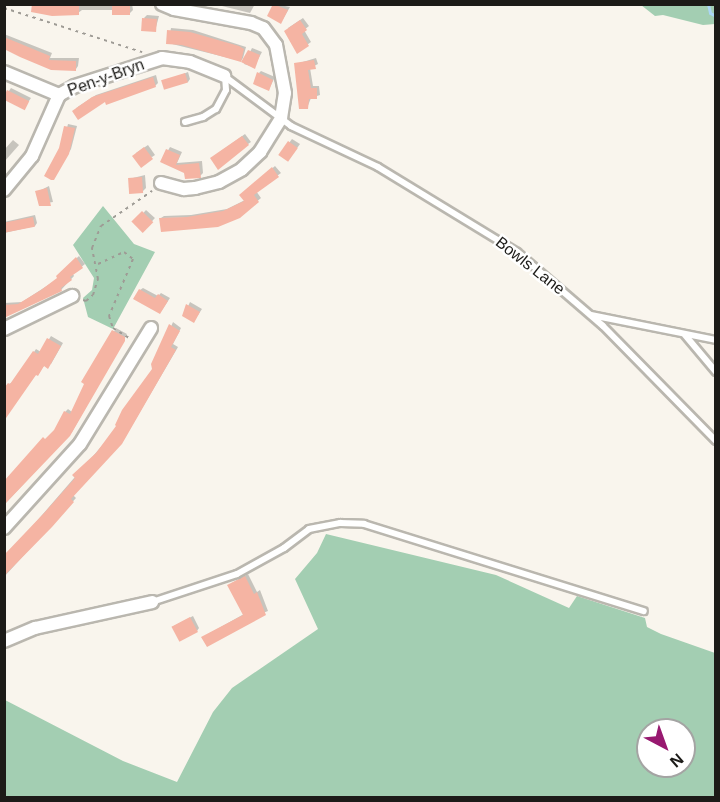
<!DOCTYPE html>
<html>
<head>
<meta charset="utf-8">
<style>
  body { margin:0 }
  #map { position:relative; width:720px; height:802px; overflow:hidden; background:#f9f5ed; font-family:Arial,sans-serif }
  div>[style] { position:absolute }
  .green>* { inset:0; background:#a3ceb2 }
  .shadow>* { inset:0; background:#0003; transform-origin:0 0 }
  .stream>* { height:3px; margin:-1.5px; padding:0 1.5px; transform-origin:1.5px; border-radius:1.5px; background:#abd6f6 }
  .building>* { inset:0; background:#f5b4a3; transform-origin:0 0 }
  .path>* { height:2px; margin-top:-1px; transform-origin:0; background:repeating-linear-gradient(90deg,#9e9b95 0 3px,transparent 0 7.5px) }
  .roads { filter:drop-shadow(2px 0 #bab7af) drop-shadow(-2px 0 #bab7af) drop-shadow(0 2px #bab7af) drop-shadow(0 -2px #bab7af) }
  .lane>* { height:6px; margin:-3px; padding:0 3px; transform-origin:3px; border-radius:3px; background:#fff }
  .street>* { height:12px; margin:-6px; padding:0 6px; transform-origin:6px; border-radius:6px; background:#fff }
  span { translate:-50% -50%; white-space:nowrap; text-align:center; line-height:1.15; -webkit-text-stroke:5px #fff; paint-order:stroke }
  .street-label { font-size:16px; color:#1c1b18 }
  .frame { position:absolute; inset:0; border:6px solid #1c1b18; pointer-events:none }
  .north { position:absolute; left:636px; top:718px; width:60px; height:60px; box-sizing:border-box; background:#fff; border:2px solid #a4a4a3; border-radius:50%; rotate:139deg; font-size:16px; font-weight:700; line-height:24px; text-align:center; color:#1c1b18 }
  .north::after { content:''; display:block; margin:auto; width:21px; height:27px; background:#981970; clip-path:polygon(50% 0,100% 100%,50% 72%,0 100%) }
</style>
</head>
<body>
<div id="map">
  <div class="green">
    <i style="clip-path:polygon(641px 5px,715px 5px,715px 24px,703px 25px,663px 15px,655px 16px)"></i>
    <i style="clip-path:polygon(103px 206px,134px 244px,155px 252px,113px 329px,88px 317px,83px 298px,92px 290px,94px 278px,73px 245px)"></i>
    <i style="clip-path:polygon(evenodd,326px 534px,496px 575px,569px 608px,577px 596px,645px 618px,647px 627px,661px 634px,715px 653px,715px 797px,5px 797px,5px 700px,123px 761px,177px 782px,213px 712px,232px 688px,318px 629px,295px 579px,317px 553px,326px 534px,648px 730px,684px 730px,684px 766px,648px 766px,648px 730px)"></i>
  </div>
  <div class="shadow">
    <i style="clip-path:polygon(22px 4px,132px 4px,133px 10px,130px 13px,114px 10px,82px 10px,78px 13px)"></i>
    <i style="clip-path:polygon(214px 4px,255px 4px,250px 13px)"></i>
    <i style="clip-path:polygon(275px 4px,290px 7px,283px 19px,269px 15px)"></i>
    <i style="clip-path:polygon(147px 15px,159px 16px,155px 31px,144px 18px)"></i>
    <i style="clip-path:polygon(303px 18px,309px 26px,304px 30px,311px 42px,297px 52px,288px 28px)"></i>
    <i style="clip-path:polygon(171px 28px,193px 30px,246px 47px,243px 58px,241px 61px,168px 43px)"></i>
    <i style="clip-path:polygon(4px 34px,52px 53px,50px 58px,79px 58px,78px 66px,76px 69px,4px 46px)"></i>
    <i style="clip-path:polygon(252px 48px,262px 52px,254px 67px,244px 64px)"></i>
    <i style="clip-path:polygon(316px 58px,318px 64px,310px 68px,313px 86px,319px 86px,320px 95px,311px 98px,307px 108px,296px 64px)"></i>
    <i style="clip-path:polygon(261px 71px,275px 77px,269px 89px,259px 73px)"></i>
    <i style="clip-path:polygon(188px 72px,190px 79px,188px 82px,164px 82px)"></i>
    <i style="clip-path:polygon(156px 75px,158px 83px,155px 86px,76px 108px,96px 95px)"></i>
    <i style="clip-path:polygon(11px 88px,31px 98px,24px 108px,4px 98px)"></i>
    <i style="clip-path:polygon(68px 124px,77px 126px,71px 149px,54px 178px)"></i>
    <i style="clip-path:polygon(245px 134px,251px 142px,248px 144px,214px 156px)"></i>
    <i style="clip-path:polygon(292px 139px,300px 144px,290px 158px,280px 155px)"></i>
    <i style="clip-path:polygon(13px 140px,19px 145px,4px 162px,4px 150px)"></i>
    <i style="clip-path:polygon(148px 145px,155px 155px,152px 157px,136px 153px)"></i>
    <i style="clip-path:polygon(170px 147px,182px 152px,177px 163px,202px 161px,203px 173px,200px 176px,186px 172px,162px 161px)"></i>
    <i style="clip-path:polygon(275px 166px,281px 173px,256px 191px,261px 198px,239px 217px,161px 218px,164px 216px,191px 215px,227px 209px,245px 200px,241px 195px)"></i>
    <i style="clip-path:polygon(145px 175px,146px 188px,143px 191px,129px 179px)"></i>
    <i style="clip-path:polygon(49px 186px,53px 202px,40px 204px,37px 192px)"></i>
    <i style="left:146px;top:210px;width:12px;height:16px;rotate:42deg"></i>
    <i style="clip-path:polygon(35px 215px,37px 223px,35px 226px,4px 233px,4px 222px)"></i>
    <i style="clip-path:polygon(79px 256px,85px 264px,73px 274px,74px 276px,61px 290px,4px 316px,4px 303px,22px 302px,59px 278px,58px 276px)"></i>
    <i style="clip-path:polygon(143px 288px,158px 296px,161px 293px,170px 298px,162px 310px,140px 290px)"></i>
    <i style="clip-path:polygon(190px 302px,202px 309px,194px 321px,184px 315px)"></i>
    <i style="clip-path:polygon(173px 322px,181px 328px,173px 344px,178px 347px,124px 439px,73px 495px,76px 498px,4px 577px,4px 559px,119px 426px,153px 369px)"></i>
    <i style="clip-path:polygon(116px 328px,127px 334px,72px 432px,4px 505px,4px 482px,55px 430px,65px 412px,68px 409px,72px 412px)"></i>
    <i style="clip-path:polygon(51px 336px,63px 343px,51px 364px,45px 365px,37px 373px,4px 418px,9px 384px,13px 382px,34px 352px,36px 349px,41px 352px)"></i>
    <i style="clip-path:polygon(248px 574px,257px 592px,260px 590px,268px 611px,203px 637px,244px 614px,232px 583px)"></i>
    <i style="clip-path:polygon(193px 616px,199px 628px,197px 631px,172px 627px)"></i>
  </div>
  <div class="stream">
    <i style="left:708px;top:4px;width:9px;rotate:77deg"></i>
    <i style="left:710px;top:13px;width:7px;rotate:27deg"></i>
  </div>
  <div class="building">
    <i style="clip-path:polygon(32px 4px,79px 4px,79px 15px,52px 16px,31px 12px)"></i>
    <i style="left:112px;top:4px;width:18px;height:11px"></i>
    <i style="clip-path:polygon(273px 4px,288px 10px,281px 24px,267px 16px)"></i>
    <i style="left:142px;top:18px;width:15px;height:13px;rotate:4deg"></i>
    <i style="clip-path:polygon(300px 20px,307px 30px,302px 34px,309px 46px,297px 54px,284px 31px)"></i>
    <i style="clip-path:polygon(167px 30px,190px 32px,239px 46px,244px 49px,241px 62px,182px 45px,166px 44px)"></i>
    <i style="clip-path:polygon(4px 37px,50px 56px,49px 60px,76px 61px,76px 71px,51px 70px,20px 57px,4px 49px)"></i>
    <i style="clip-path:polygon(248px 50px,260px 55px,255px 69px,241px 62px)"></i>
    <i style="clip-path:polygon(314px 60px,316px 69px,308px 70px,311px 88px,317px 88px,317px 99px,309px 99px,308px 109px,299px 109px,294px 63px)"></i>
    <i style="clip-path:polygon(257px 72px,273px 80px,269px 91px,253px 84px)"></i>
    <i style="left:185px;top:73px;width:10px;height:25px;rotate:73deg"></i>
    <i style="clip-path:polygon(153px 77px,156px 87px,106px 105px,105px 102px,78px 120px,72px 111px,92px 97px)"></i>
    <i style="left:7px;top:90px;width:25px;height:10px;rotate:27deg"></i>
    <i style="clip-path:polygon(64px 126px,75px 128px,69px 154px,54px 180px,51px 180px,44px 176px,59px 148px)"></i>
    <i style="clip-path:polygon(242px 136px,249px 145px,218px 170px,210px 158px)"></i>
    <i style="left:288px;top:141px;width:12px;height:17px;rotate:35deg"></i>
    <i style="left:144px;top:147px;width:15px;height:15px;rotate:53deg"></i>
    <i style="clip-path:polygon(166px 149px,180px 155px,176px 165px,199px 163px,201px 178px,185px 179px,184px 173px,160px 162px)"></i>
    <i style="clip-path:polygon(272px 167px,279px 177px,254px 195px,259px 202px,240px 218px,218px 227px,161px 232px,159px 218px,187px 217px,223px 211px,244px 201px,239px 195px)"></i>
    <i style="left:142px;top:177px;width:16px;height:14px;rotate:86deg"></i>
    <i style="clip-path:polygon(47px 188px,51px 206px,39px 206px,35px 191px)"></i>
    <i style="left:142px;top:211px;width:16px;height:15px;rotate:45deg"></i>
    <i style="left:33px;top:217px;width:10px;height:30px;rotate:79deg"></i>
    <i style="clip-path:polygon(76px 257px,83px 268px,70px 277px,72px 280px,61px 288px,62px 291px,4px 318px,4px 305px,18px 304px,41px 290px,57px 278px,56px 276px)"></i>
    <i style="clip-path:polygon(139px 289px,155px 298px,158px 294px,168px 301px,160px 314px,133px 299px)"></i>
    <i style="clip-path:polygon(186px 304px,200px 312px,194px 323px,182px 316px)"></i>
    <i style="clip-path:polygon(169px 324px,180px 331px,171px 347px,176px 350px,122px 444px,71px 499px,74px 502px,52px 527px,4px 576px,4px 555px,45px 512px,75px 478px,72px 475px,96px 453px,116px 426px,115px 425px,122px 410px,152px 369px,151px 364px)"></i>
    <i style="clip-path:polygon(112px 330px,125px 337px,125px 341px,70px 436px,4px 505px,4px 481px,43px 437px,45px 439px,54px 430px,64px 411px,70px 414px,84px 384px,81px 382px)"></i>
    <i style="clip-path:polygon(47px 338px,61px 346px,48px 369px,44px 366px,38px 376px,36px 375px,4px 421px,4px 388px,8px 383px,10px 384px,33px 351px,38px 354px)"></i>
    <i style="clip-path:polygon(245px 576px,254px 594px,257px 592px,266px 615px,207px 647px,201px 637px,243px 615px,227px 585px)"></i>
    <i style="left:190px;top:617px;width:17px;height:21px;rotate:62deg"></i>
  </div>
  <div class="path">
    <i style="left:4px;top:8px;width:145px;rotate:17.7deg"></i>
    <i style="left:98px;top:264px;width:29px;rotate:-25deg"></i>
    <i style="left:124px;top:252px;width:11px;rotate:38deg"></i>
    <i style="left:133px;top:259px;width:62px;rotate:112.8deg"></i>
    <i style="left:109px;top:316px;width:13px;rotate:72deg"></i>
    <i style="left:113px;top:328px;width:22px;rotate:32deg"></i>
    <i style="left:83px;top:300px;width:3px;rotate:18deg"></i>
    <i style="left:86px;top:301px;width:9px;rotate:-41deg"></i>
    <i style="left:93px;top:295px;width:17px;rotate:-73deg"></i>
    <i style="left:98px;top:279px;width:32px;rotate:-101deg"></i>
    <i style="left:92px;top:248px;width:24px;rotate:-68deg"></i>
    <i style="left:101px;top:226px;width:62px;rotate:-34.5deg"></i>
  </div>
  <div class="roads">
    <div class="lane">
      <i style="left:224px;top:76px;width:84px;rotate:36.7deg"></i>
      <i style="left:291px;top:126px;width:96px;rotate:25.2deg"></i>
      <i style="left:378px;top:167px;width:163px;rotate:31.4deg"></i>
      <i style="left:517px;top:252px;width:113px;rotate:40.7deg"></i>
      <i style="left:603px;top:326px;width:161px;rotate:45.5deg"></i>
      <i style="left:185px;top:122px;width:19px;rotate:-16deg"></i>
      <i style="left:203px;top:117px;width:15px;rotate:-32deg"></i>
      <i style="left:216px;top:109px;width:21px;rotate:-62deg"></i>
      <i style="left:226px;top:90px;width:14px;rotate:-94deg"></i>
      <i style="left:591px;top:315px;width:127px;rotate:11.3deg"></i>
      <i style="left:685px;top:335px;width:48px;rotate:50deg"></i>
      <i style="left:152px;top:602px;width:89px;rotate:-18.2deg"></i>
      <i style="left:237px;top:574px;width:54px;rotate:-29deg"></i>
      <i style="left:284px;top:548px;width:31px;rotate:-37deg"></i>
      <i style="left:309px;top:529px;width:32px;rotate:-11deg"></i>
      <i style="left:340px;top:523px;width:24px;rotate:2deg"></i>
      <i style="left:364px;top:524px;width:293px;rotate:17.3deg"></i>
    </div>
    <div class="street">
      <i style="left:4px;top:72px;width:60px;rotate:22.7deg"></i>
      <i style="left:161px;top:183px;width:24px;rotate:15deg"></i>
      <i style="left:184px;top:189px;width:11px;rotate:-5deg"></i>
      <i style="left:195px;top:188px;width:25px;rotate:-14deg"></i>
      <i style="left:219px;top:182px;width:26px;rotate:-29deg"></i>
      <i style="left:242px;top:169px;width:25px;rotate:-43deg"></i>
      <i style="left:260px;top:152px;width:40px;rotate:-58deg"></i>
      <i style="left:281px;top:118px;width:25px;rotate:-81deg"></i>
      <i style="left:285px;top:93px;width:49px;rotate:-100.6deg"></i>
      <i style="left:276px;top:45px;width:21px;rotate:-127deg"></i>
      <i style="left:263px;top:28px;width:13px;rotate:-157deg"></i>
      <i style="left:251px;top:23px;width:78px;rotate:-169.7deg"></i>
      <i style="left:174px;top:9px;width:13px;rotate:-157deg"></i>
      <i style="left:4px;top:190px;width:44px;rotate:-50.5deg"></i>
      <i style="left:32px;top:156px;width:67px;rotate:-66.1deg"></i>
      <i style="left:59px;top:95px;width:18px;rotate:-29deg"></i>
      <i style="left:75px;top:86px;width:91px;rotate:-17.8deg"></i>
      <i style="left:162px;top:58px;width:28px;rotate:8deg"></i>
      <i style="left:190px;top:62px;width:37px;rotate:22deg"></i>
      <i style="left:4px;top:329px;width:76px;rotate:-25.9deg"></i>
      <i style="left:4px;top:528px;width:113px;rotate:-47.9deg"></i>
      <i style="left:80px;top:444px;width:136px;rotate:-58.5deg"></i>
      <i style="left:4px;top:641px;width:34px;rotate:-23deg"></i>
      <i style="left:35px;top:628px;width:120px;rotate:-12.5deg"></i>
    </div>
  </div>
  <div class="street-label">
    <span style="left:106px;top:78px;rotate:-20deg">Pen-y-Bryn</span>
    <span style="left:530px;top:266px;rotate:38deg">Bowls Lane</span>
  </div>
  <div class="frame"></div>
  <div class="north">N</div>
</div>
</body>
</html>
